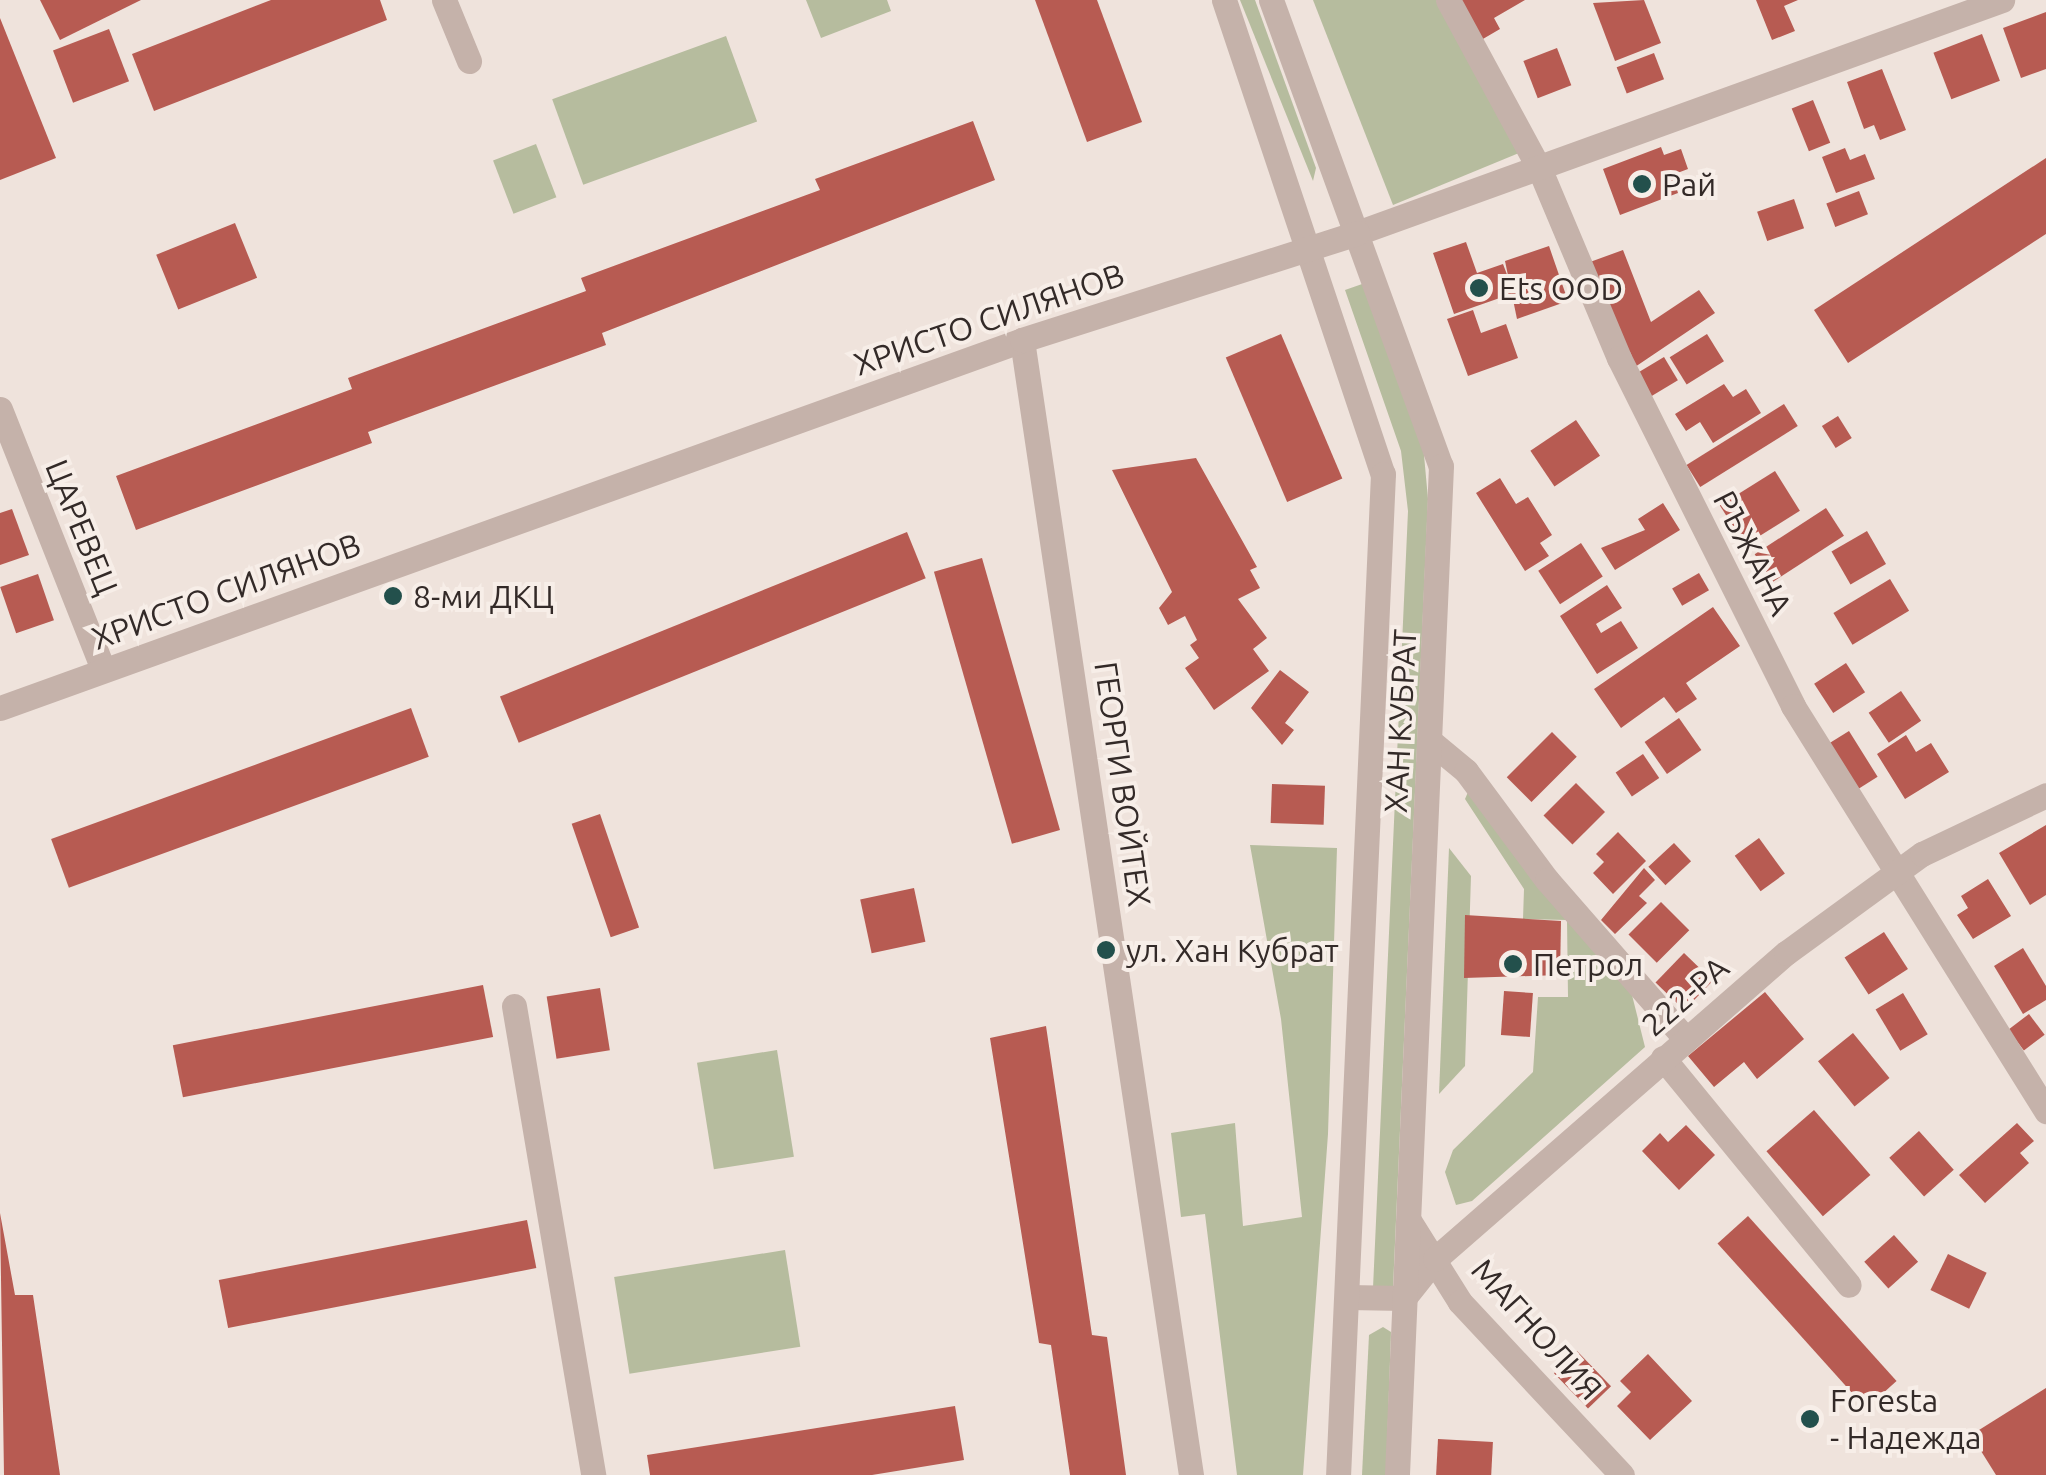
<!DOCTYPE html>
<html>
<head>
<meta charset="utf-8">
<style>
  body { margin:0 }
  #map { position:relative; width:2046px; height:1475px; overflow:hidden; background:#efe3dc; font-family:Ubuntu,sans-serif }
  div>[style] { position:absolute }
  .green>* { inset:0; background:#b6bc9e; transform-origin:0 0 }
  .building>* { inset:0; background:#b75b52; transform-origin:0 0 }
  .minor>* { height:25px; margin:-12.5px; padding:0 12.5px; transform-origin:12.5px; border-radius:12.5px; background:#c5b2aa }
  .tertiary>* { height:25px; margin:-12.5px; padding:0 12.5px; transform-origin:12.5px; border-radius:12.5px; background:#c5b2aa }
  .dots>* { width:28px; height:28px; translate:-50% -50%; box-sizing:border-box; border:5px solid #f7eee8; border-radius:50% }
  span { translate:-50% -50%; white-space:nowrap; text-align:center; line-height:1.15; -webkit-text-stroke:8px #f7eee8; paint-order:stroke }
  .poi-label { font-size:32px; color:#332a28 }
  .left { translate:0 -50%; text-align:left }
  .street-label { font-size:32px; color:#332a28 }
</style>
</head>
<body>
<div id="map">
  <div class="green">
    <i style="clip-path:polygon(806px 0,887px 0,891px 11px,821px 38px)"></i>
    <i style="clip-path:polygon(1240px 0,1255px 0,1316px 168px,1313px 181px)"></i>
    <i style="clip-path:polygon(1313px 0,1436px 0,1519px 153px,1393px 205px)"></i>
    <i style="left:726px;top:36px;width:91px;height:185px;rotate:70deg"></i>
    <i style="left:536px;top:144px;width:57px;height:46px;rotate:69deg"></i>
    <i style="clip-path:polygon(1365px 283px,1423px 444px,1428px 499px,1393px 1288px,1373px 1288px,1408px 511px,1401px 451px,1345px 290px)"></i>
    <i style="clip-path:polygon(1472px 783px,1630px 987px,1645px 1047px,1472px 1201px,1456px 1205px,1445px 1172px,1453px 1150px,1533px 1072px,1538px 997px,1568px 997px,1567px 920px,1523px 919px,1524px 889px,1465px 799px)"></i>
    <i style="clip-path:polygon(1250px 845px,1337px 848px,1328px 1134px,1303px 1475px,1237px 1475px,1205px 1214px,1181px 1217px,1171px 1133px,1235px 1123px,1243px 1226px,1302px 1217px,1281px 1019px)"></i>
    <i style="clip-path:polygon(1449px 848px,1471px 876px,1465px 1066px,1439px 1094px)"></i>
    <i style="left:777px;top:1050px;width:108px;height:81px;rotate:81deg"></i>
    <i style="left:785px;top:1250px;width:98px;height:173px;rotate:81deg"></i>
    <i style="clip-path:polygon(1383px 1327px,1391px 1332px,1386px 1475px,1362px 1475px,1369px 1335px)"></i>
  </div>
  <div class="building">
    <i style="clip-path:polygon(40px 0,141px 0,60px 40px)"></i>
    <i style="clip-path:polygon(271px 0,380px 0,387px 20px,154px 111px,132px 54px)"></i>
    <i style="clip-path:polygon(1035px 0,1097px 0,1142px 122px,1087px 142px)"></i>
    <i style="clip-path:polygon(1452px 0,1525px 0,1494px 18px,1500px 29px,1476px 43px)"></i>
    <i style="clip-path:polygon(1644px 0,1661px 43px,1615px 61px,1593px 3px)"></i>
    <i style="clip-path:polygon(1756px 0,1798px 0,1784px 6px,1795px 31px,1772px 40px)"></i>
    <i style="clip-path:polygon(2046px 12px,2046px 69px,2021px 78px,2003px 28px)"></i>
    <i style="clip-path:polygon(0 18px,56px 158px,0 180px)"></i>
    <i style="left:109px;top:29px;width:56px;height:60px;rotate:69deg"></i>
    <i style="left:1982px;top:34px;width:50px;height:52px;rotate:69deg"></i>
    <i style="left:1557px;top:48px;width:40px;height:36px;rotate:69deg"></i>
    <i style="left:1654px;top:53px;width:28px;height:40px;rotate:69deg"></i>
    <i style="clip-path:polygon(1882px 69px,1906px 130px,1880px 140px,1874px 125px,1864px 129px,1847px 82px)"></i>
    <i style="left:1813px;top:100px;width:46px;height:23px;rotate:68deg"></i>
    <i style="clip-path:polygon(973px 121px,995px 180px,602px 333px,606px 345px,368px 432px,372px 443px,136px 530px,116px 476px,352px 389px,348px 378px,586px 291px,581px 278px,820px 190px,815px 179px)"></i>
    <i style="clip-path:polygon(1661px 147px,1664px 155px,1681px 149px,1688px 169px,1672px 175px,1678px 193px,1620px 215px,1603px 169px)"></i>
    <i style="clip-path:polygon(1845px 148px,1850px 160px,1865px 154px,1875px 179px,1836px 193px,1822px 157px)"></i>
    <i style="clip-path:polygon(2046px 158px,2046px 234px,1848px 363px,1814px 310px)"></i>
    <i style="left:1859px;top:191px;width:25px;height:35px;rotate:69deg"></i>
    <i style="left:1794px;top:199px;width:31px;height:39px;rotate:71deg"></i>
    <i style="left:235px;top:223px;width:59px;height:85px;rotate:68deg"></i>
    <i style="clip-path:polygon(1466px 242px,1477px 273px,1503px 264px,1514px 293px,1454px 314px,1433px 253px)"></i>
    <i style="clip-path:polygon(1549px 246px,1568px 301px,1517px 319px,1505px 261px)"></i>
    <i style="clip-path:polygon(1623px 250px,1651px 322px,1699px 290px,1715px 313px,1632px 369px,1590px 262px)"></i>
    <i style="clip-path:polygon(1473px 310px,1481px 333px,1506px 324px,1518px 358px,1468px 376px,1447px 319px)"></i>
    <i style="left:1281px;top:334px;width:157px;height:60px;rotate:67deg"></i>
    <i style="left:1707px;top:334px;width:32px;height:44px;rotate:58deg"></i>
    <i style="left:1664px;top:357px;width:27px;height:34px;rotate:59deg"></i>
    <i style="clip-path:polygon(1724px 384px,1733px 397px,1746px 389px,1761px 413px,1713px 443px,1700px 422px,1686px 431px,1675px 414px)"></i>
    <i style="left:1784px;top:404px;width:26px;height:115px;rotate:58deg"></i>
    <i style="left:1838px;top:416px;width:26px;height:19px;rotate:58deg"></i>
    <i style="left:1576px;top:420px;width:43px;height:55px;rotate:56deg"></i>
    <i style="clip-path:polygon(1196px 458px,1257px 567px,1250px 570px,1260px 588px,1238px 599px,1267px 638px,1253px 649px,1269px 671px,1214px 710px,1185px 668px,1199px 658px,1190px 645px,1197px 640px,1185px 616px,1168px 625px,1159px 608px,1172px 592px,1112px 470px)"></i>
    <i style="left:1775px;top:471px;width:47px;height:65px;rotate:58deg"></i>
    <i style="clip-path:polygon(1500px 478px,1516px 504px,1528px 497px,1552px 535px,1540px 543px,1549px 556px,1525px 571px,1476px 493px)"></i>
    <i style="clip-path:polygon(1663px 503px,1680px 530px,1615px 570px,1601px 548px,1645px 530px,1638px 519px)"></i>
    <i style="left:1826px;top:508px;width:33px;height:85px;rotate:57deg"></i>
    <i style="clip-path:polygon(12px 509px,29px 555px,0 565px,0 513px)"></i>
    <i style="left:1867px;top:531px;width:38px;height:41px;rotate:60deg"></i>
    <i style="left:907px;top:532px;width:50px;height:439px;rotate:68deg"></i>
    <i style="left:1581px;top:543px;width:40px;height:51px;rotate:57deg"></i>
    <i style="left:982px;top:558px;width:283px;height:50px;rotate:74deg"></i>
    <i style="left:1699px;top:573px;width:20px;height:31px;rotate:60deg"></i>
    <i style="left:38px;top:574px;width:49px;height:40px;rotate:71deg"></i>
    <i style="left:1890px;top:579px;width:37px;height:66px;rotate:59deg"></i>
    <i style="clip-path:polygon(1607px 585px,1622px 608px,1596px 624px,1601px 633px,1621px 621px,1638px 648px,1597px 674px,1560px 616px)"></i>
    <i style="clip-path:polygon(1713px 607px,1740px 646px,1686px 683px,1697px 699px,1676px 713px,1664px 697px,1621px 728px,1594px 689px)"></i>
    <i style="left:1846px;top:663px;width:35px;height:38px;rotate:57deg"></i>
    <i style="clip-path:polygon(1280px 670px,1309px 692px,1285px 723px,1294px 730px,1282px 745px,1251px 708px)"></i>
    <i style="left:1901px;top:691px;width:36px;height:39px;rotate:56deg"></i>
    <i style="left:411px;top:708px;width:52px;height:383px;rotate:70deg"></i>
    <i style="left:1679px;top:718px;width:39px;height:42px;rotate:55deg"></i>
    <i style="left:1849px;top:731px;width:54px;height:28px;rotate:58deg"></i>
    <i style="left:1552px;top:732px;width:35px;height:64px;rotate:45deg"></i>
    <i style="clip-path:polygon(1906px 735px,1916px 752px,1931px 743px,1949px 772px,1905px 799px,1877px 754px)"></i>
    <i style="left:1643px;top:754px;width:29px;height:33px;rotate:56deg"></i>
    <i style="left:1576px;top:783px;width:41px;height:46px;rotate:45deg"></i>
    <i style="left:1272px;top:784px;width:53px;height:39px;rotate:2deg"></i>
    <i style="left:600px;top:814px;width:120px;height:30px;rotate:71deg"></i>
    <i style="clip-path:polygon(2046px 825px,2046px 895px,2030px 905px,1999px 853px)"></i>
    <i style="clip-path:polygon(1618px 832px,1646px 861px,1613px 894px,1593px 873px,1604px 862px,1596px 854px)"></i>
    <i style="left:1759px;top:838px;width:44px;height:30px;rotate:54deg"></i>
    <i style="left:1674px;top:843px;width:25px;height:35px;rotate:47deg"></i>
    <i style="clip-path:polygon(1644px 868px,1655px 880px,1639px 896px,1647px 903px,1615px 934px,1601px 920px)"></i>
    <i style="clip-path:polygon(1988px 879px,2011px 916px,1973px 939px,1957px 915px,1968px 908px,1961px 896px)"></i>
    <i style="left:914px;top:888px;width:55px;height:55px;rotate:78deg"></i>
    <i style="left:1661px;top:902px;width:40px;height:46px;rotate:45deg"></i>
    <i style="clip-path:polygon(1465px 915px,1561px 921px,1560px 975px,1464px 978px)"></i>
    <i style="left:1884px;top:932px;width:44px;height:47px;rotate:57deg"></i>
    <i style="clip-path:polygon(2023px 948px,2046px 986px,2046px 1000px,2023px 1014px,1994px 966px)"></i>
    <i style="left:1684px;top:953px;width:40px;height:41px;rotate:44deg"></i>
    <i style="left:483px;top:985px;width:53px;height:316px;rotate:79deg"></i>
    <i style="left:600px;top:988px;width:63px;height:54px;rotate:81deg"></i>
    <i style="left:1504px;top:991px;width:29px;height:44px;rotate:4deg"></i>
    <i style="clip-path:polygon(1765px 992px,1804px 1039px,1757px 1079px,1744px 1062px,1714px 1087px,1688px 1056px)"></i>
    <i style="left:1903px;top:993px;width:48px;height:32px;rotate:59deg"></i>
    <i style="left:2029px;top:1014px;width:26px;height:26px;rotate:53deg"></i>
    <i style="clip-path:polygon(1046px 1026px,1092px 1335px,1107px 1337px,1126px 1475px,1070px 1475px,1051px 1345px,1039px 1343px,990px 1038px)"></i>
    <i style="left:1853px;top:1033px;width:58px;height:45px;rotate:51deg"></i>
    <i style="left:1814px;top:1110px;width:86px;height:63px;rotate:49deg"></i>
    <i style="clip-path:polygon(2017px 1123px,2034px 1141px,2020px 1153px,2029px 1163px,1985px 1203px,1959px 1175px)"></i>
    <i style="clip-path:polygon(1686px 1125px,1715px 1155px,1679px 1190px,1642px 1151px,1660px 1133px,1668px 1142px)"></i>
    <i style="left:1919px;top:1131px;width:52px;height:40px;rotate:48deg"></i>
    <i style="clip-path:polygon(0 1213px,15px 1295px,33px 1295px,60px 1475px,4px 1475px)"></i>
    <i style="left:1748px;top:1216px;width:222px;height:41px;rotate:48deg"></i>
    <i style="left:527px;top:1220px;width:49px;height:314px;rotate:79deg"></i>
    <i style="left:1894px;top:1235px;width:36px;height:40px;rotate:48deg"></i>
    <i style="left:1948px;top:1254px;width:43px;height:40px;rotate:26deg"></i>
    <i style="left:1577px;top:1351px;width:49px;height:32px;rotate:46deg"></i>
    <i style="clip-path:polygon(1648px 1354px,1692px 1401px,1650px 1440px,1617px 1406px,1631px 1392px,1620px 1381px)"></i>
    <i style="clip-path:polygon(2046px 1388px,2046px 1475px,1996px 1475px,1971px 1435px)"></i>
    <i style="clip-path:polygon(955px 1406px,964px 1460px,872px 1475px,650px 1475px,647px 1455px)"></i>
    <i style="left:1438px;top:1439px;width:55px;height:36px;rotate:3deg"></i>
  </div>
  <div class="minor">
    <i style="left:444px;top:0;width:66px;rotate:67.7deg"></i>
    <i style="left:1448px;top:0;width:193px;rotate:61.6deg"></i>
    <i style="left:1540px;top:170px;width:204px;rotate:67.2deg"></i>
    <i style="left:1619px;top:358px;width:389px;rotate:63.4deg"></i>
    <i style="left:1793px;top:706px;width:478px;rotate:58deg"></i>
    <i style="left:1357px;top:233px;width:686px;rotate:-19.86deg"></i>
    <i style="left:1022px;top:340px;width:1148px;rotate:81.53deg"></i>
    <i style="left:0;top:409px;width:280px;rotate:68.4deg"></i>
    <i style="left:1431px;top:742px;width:45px;rotate:39.6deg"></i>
    <i style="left:1466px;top:771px;width:136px;rotate:53.4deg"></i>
    <i style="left:1547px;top:880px;width:210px;rotate:48.9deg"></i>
    <i style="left:514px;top:1006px;width:476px;rotate:80.4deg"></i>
    <i style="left:1663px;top:1058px;width:293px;rotate:50.7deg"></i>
    <i style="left:1410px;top:1222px;width:94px;rotate:58deg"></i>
    <i style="left:1460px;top:1302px;width:237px;rotate:46.9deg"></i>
    <i style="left:1348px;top:1297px;width:56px;rotate:1deg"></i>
    <i style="left:1404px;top:1298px;width:50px;rotate:-51.5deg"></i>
    <i style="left:1435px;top:1259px;width:466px;rotate:-41.1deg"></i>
    <i style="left:1786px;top:953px;width:168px;rotate:-36.1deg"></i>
    <i style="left:1922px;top:854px;width:137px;rotate:-25.4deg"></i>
  </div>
  <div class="tertiary">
    <i style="left:1224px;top:0;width:500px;rotate:71.5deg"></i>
    <i style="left:1383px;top:474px;width:1002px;rotate:92.57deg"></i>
    <i style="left:1271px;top:0;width:496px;rotate:70deg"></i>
    <i style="left:1441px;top:466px;width:1010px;rotate:92.5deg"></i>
    <i style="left:0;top:708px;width:1086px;rotate:-19.8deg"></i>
    <i style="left:1022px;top:340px;width:352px;rotate:-17.7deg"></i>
  </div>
  <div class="dots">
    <i style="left:1642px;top:184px;background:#23504c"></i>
    <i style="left:1479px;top:288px;background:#23504c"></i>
    <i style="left:393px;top:596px;background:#23504c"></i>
    <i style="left:1106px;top:950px;background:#23504c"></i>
    <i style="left:1513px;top:964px;background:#23504c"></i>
    <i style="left:1810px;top:1419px;background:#23504c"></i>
  </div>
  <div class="poi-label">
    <span class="left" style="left:1662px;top:184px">Рай</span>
    <span class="left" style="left:1499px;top:288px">Ets OOD</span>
    <span class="left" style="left:413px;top:596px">8-ми ДКЦ</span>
    <span class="left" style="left:1126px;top:950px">ул. Хан Кубрат</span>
    <span class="left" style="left:1533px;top:964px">Петрол</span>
    <span class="left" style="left:1830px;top:1419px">Foresta<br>- Надежда</span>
  </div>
  <div class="street-label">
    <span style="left:989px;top:319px;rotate:-19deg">ХРИСТО СИЛЯНОВ</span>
    <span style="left:82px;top:527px;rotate:68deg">ЦАРЕВЕЦ</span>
    <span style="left:1753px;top:553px;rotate:63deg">РЪЖАНА</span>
    <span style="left:226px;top:591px;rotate:-20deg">ХРИСТО СИЛЯНОВ</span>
    <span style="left:1400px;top:721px;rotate:-87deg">ХАН КУБРАТ</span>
    <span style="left:1123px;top:784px;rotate:82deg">ГЕОРГИ ВОЙТЕХ</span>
    <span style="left:1685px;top:996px;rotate:-41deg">222-РА</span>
    <span style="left:1537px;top:1329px;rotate:48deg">МАГНОЛИЯ</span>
  </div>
</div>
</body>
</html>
